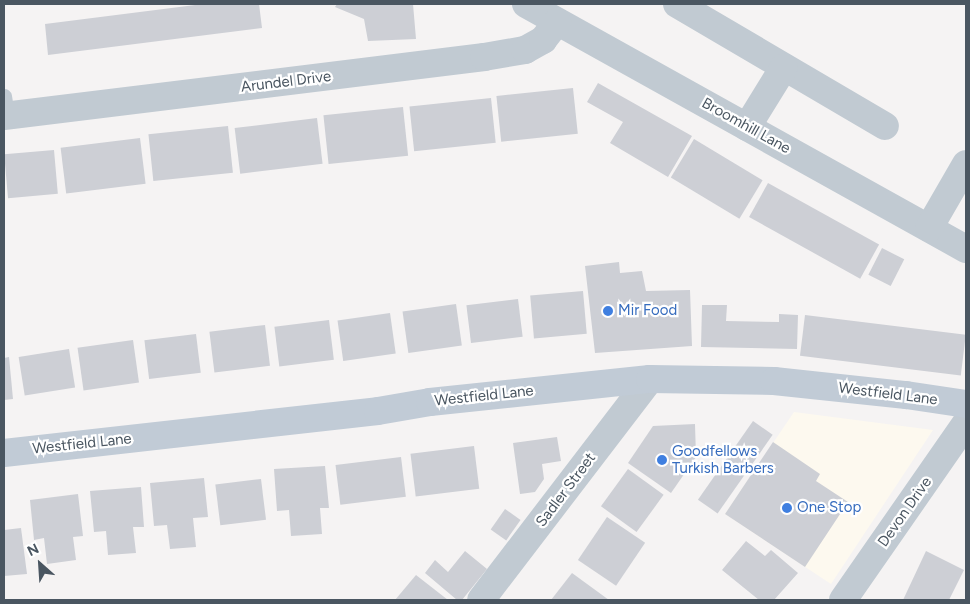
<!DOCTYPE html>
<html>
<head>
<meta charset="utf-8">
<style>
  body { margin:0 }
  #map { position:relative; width:970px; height:604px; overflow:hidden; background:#f5f3f3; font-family:Figtree,sans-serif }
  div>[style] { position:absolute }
  .commercial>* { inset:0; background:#fdf9ef }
  .building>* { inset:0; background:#cdcfd5; transform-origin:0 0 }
  .lane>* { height:15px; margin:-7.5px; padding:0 7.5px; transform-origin:7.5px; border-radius:7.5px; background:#c1cad2 }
  .street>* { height:28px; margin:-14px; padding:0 14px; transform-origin:14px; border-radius:14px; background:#c1cad2 }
  .secondary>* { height:28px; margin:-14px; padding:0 14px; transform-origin:14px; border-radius:14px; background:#c1cbd6 }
  .dots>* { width:14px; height:14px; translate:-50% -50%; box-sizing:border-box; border:2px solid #fff; border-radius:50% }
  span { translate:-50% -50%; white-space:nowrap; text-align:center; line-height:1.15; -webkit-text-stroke:4.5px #fff; paint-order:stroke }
  .street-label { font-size:15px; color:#4a5661 }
  .shop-label { font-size:15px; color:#366cbe }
  .left { translate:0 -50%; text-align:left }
  .frame { position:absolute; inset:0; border:5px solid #4a5661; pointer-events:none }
  .north { position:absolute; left:15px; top:539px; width:50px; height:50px; -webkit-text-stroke:4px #fff; paint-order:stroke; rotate:334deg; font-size:14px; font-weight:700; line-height:20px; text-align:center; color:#4a5661 }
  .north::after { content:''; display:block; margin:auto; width:18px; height:22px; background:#4a5661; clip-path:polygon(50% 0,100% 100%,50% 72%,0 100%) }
</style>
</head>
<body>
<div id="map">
  <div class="commercial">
    <i style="clip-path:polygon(794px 412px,933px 430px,831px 584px,725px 514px)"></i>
  </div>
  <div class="building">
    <i style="clip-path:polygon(203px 4px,259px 4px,262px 28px,48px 55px,45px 24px)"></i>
    <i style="clip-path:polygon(337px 4px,413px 4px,416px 39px,368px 41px,364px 19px,335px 7px)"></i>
    <i style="clip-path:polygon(598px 83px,692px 136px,668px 177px,610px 143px,623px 122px,587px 102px)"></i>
    <i style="left:573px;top:88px;width:46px;height:77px;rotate:84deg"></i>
    <i style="left:491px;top:98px;width:45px;height:82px;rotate:84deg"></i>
    <i style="left:403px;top:107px;width:49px;height:80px;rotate:84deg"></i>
    <i style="left:317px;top:118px;width:46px;height:83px;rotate:83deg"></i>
    <i style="left:228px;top:126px;width:47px;height:80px;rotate:84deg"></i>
    <i style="left:140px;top:138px;width:46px;height:80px;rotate:83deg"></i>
    <i style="left:694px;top:139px;width:80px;height:45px;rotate:31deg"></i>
    <i style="left:54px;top:150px;width:44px;height:50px;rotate:85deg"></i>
    <i style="left:768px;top:183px;width:127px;height:39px;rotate:29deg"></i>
    <i style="left:882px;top:248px;width:25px;height:30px;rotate:27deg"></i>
    <i style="clip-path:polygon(619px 262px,620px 273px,642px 271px,646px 291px,690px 290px,692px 346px,595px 353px,585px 266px)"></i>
    <i style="left:583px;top:291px;width:43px;height:53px;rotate:85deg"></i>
    <i style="left:518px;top:299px;width:38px;height:52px;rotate:83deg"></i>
    <i style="left:456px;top:304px;width:42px;height:54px;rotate:82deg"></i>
    <i style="clip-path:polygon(702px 305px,727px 305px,726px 321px,779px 322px,779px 314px,798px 315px,797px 349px,701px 347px)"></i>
    <i style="left:390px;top:313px;width:41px;height:53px;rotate:82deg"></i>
    <i style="left:805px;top:315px;width:162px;height:41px;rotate:7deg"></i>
    <i style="left:329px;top:320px;width:40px;height:55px;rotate:83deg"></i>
    <i style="left:265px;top:325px;width:41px;height:56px;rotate:83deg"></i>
    <i style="left:196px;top:334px;width:39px;height:52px;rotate:83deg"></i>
    <i style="left:133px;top:340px;width:43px;height:56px;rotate:82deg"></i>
    <i style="left:69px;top:349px;width:39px;height:51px;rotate:81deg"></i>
    <i style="clip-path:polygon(9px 357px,13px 399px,4px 400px,4px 358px)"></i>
    <i style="left:753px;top:421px;width:24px;height:96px;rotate:35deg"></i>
    <i style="clip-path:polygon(695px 424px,696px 457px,671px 493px,628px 463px,653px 426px)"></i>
    <i style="clip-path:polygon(557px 437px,561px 461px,542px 464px,544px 479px,535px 492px,520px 494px,513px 443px)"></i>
    <i style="clip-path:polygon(773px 442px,820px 474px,816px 481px,848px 502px,805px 567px,725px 514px)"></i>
    <i style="left:474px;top:446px;width:43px;height:64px;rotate:83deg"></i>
    <i style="left:401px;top:457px;width:40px;height:66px;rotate:83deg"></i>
    <i style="clip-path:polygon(325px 466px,329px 508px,320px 508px,322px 534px,291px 536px,289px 510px,277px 511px,274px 469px)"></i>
    <i style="left:628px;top:469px;width:44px;height:46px;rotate:36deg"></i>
    <i style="clip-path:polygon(204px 478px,208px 517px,193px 518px,196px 547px,170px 549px,167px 525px,154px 526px,150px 483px)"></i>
    <i style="left:261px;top:479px;width:41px;height:46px;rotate:83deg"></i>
    <i style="clip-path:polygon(141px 487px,144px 527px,133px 527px,136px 553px,108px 555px,106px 531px,94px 532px,90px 491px)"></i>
    <i style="clip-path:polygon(78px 494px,83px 536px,73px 537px,76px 560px,47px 564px,44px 538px,34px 540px,30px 500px)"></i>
    <i style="left:505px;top:509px;width:19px;height:25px;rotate:35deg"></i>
    <i style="left:607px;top:517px;width:46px;height:52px;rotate:34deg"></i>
    <i style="clip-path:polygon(21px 528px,27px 574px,4px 576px,4px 530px)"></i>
    <i style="clip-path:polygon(746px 541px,765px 556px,771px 550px,798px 573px,774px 600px,759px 600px,722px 570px)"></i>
    <i style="clip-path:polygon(465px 551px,487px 569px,462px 600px,457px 600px,425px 573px,435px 560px,448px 572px)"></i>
    <i style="clip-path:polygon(926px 551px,964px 570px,949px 600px,903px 600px)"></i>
    <i style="clip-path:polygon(572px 573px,609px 600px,551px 600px)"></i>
    <i style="clip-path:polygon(416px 575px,448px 600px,395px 600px)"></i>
  </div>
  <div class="lane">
    <i style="left:4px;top:96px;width:20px;rotate:81deg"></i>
  </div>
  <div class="street">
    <i style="left:526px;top:4px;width:504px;rotate:29.11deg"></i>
    <i style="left:677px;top:4px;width:241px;rotate:30.4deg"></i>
    <i style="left:4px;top:116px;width:484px;rotate:-7deg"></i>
    <i style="left:484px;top:57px;width:42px;rotate:-9.7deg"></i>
    <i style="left:525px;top:50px;width:21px;rotate:-29deg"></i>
    <i style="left:543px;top:40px;width:23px;rotate:-52deg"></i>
    <i style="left:747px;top:127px;width:70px;rotate:-58.3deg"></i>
    <i style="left:929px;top:228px;width:74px;rotate:-60deg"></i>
    <i style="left:481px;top:600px;width:278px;rotate:-52.6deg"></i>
    <i style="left:843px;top:600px;width:216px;rotate:-55.2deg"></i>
  </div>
  <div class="secondary">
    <i style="left:4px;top:453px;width:376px;rotate:-6.4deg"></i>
    <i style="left:378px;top:411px;width:53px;rotate:-9.8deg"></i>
    <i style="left:430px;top:402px;width:221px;rotate:-6deg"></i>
    <i style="left:650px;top:379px;width:124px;rotate:0.9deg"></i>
    <i style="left:774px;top:381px;width:133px;rotate:6.1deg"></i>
    <i style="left:906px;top:395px;width:61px;rotate:8.5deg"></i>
  </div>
  <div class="dots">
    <i style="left:608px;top:311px;background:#3f7fe0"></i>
    <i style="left:662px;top:460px;background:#3f7fe0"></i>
    <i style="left:787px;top:508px;background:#3f7fe0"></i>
  </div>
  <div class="street-label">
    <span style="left:286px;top:82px;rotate:-7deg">Arundel Drive</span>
    <span style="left:746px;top:126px;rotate:29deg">Broomhill Lane</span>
    <span style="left:888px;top:394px;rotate:7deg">Westfield Lane</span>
    <span style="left:484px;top:396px;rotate:-6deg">Westfield Lane</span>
    <span style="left:82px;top:444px;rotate:-6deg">Westfield Lane</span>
    <span style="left:566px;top:490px;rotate:-53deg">Sadler Street</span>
    <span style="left:905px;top:512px;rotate:-55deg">Devon Drive</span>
  </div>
  <div class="shop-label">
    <span class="left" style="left:618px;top:311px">Mir Food</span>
    <span class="left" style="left:672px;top:460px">Goodfellows<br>Turkish Barbers</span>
    <span class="left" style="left:797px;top:508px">One Stop</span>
  </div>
  <div class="frame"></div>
  <div class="north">N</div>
</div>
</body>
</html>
